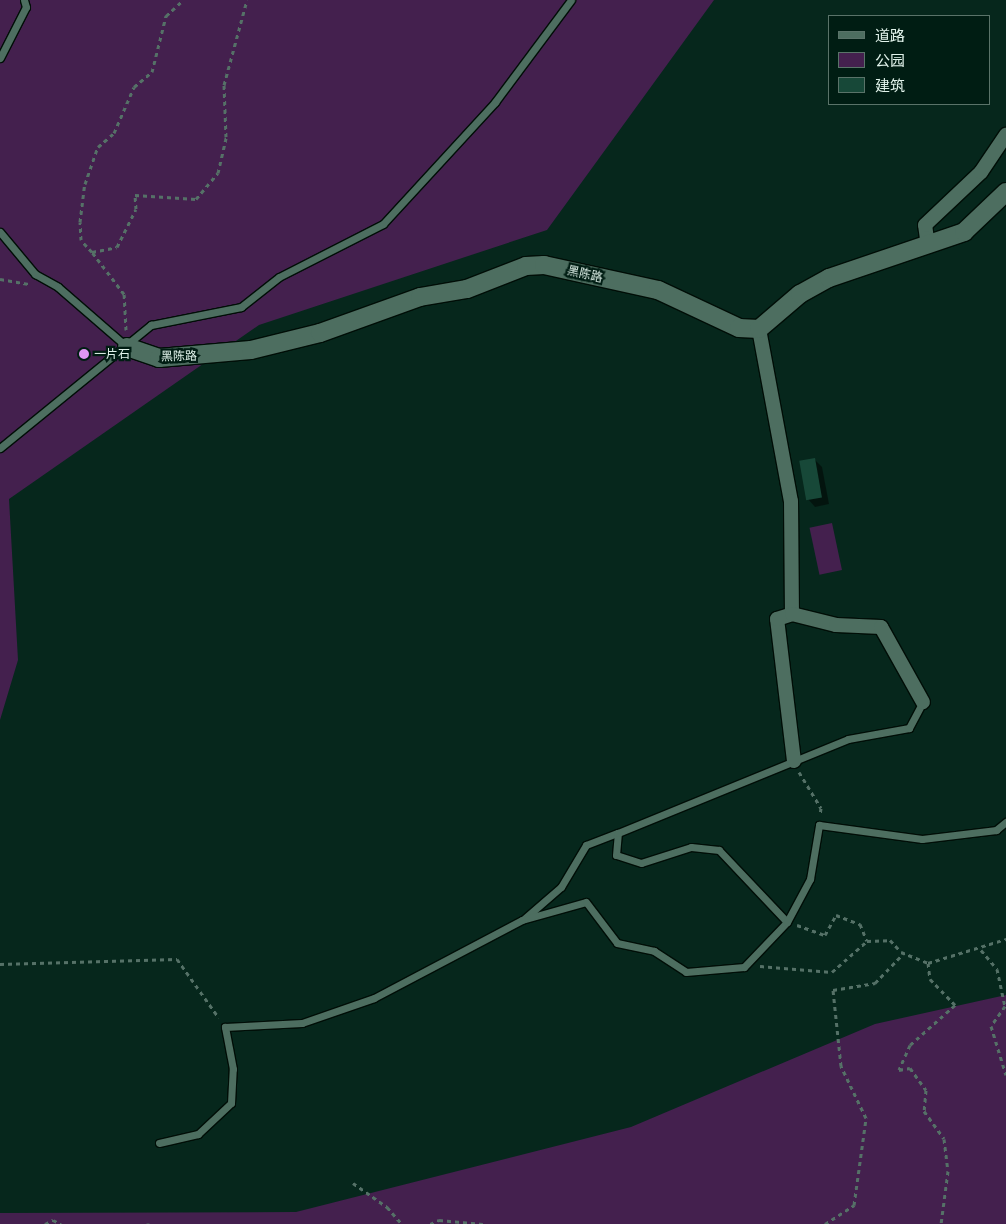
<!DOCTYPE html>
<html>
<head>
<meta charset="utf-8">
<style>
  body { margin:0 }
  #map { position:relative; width:1006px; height:1224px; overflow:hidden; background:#06271c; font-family:Lato,"Noto Sans SC",sans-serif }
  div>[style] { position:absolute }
  .green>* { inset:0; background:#44204e; transform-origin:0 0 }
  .shadow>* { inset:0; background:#0007 }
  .building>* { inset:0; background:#174838; transform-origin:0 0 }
  .path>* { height:3px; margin-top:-1.5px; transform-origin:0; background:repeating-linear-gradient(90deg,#557167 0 4px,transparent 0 8px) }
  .roads { filter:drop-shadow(1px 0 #000e07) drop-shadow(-1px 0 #000e07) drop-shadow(0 1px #000e07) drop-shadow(0 -1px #000e07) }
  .service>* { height:7px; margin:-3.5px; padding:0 3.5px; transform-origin:3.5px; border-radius:3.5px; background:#4d6e60 }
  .minor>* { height:14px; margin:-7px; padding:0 7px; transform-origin:7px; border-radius:7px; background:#4d6e60 }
  .tertiary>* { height:18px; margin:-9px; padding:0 9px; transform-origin:9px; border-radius:9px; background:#4d6e60 }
  .dots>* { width:14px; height:14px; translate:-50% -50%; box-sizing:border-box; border:2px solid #001d13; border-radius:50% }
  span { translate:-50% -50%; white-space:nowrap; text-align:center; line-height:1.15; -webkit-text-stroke:4.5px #001d13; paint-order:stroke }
  .street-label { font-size:12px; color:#e1f3eb }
  .poi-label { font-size:12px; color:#e1f3eb }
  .left { translate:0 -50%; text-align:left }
  .legend { position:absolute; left:828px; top:15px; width:162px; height:90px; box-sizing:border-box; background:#001d13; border:1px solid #5a7369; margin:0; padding:6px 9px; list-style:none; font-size:15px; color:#e1f3eb }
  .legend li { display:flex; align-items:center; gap:10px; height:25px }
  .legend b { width:25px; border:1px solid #5a7369 }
</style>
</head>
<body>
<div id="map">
  <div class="green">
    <i style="clip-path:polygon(0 0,714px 0,547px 230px,259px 325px,9px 499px,18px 660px,0 720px)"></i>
    <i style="left:832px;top:523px;width:48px;height:23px;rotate:78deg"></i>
    <i style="clip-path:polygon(1006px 995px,1006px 1224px,0 1224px,0 1213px,296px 1212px,631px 1127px,875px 1024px)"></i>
  </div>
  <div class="shadow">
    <i style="clip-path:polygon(814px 459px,822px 467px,829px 504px,815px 507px,808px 499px)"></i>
  </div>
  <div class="building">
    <i style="left:815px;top:458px;width:40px;height:16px;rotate:80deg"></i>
  </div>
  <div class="path">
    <i style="left:92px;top:252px;width:16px;rotate:-133deg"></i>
    <i style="left:81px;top:240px;width:18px;rotate:-93deg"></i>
    <i style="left:80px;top:222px;width:38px;rotate:-83deg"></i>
    <i style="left:85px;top:184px;width:39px;rotate:-71deg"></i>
    <i style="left:98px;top:147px;width:21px;rotate:-41deg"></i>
    <i style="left:114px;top:133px;width:50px;rotate:-66.5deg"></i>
    <i style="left:134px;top:87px;width:23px;rotate:-40deg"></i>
    <i style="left:152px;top:72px;width:58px;rotate:-76deg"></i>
    <i style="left:166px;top:16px;width:23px;rotate:-43deg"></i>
    <i style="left:0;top:279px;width:29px;rotate:10deg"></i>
    <i style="left:126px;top:330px;width:36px;rotate:-93deg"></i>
    <i style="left:124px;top:294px;width:53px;rotate:-127.3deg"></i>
    <i style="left:92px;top:252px;width:25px;rotate:-11deg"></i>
    <i style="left:117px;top:247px;width:42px;rotate:-63.4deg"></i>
    <i style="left:136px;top:209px;width:14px;rotate:-94deg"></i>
    <i style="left:135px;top:195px;width:61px;rotate:3.8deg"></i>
    <i style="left:196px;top:199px;width:34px;rotate:-50deg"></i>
    <i style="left:218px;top:173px;width:37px;rotate:-77deg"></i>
    <i style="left:226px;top:137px;width:52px;rotate:-92.2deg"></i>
    <i style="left:224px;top:85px;width:88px;rotate:-74.9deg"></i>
    <i style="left:799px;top:772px;width:42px;rotate:58.6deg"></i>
    <i style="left:821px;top:808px;width:7px;rotate:98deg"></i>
    <i style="left:797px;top:925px;width:30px;rotate:20deg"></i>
    <i style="left:825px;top:935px;width:23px;rotate:-61deg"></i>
    <i style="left:836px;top:915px;width:26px;rotate:21deg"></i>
    <i style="left:860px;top:924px;width:18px;rotate:68deg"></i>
    <i style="left:867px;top:941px;width:23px;rotate:-2deg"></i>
    <i style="left:890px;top:940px;width:16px;rotate:47deg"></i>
    <i style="left:901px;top:952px;width:29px;rotate:22deg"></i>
    <i style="left:928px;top:963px;width:82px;rotate:-17.1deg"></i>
    <i style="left:981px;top:950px;width:25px;rotate:50deg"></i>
    <i style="left:997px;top:969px;width:38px;rotate:78deg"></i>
    <i style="left:1005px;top:1006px;width:24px;rotate:125deg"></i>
    <i style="left:991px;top:1026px;width:51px;rotate:73deg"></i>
    <i style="left:928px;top:963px;width:16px;rotate:83deg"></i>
    <i style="left:930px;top:979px;width:36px;rotate:46deg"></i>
    <i style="left:955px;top:1005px;width:60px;rotate:138.4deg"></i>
    <i style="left:910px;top:1045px;width:27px;rotate:114deg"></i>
    <i style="left:899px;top:1070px;width:11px;rotate:-10deg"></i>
    <i style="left:910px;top:1068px;width:27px;rotate:54deg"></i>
    <i style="left:926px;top:1090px;width:21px;rotate:95deg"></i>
    <i style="left:924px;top:1111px;width:34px;rotate:54deg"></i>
    <i style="left:944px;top:1139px;width:32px;rotate:83deg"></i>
    <i style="left:948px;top:1171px;width:53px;rotate:97.5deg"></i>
    <i style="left:0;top:964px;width:177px;rotate:-1.6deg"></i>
    <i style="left:177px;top:959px;width:72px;rotate:54.6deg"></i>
    <i style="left:760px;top:966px;width:72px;rotate:4.8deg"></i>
    <i style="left:832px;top:972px;width:47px;rotate:-41.5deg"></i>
    <i style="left:353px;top:1183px;width:42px;rotate:35.2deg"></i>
    <i style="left:387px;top:1207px;width:23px;rotate:49deg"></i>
    <i style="left:148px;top:1223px;width:1px;rotate:90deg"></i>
    <i style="left:45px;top:1224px;width:9px;rotate:-27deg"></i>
    <i style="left:53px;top:1220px;width:9px;rotate:27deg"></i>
    <i style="left:430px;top:1224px;width:10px;rotate:-24deg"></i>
    <i style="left:439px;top:1220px;width:44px;rotate:5.2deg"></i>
    <i style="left:825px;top:1224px;width:35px;rotate:-33deg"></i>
    <i style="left:854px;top:1205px;width:88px;rotate:-82.1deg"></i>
    <i style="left:866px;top:1118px;width:58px;rotate:-115.7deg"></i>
    <i style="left:841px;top:1066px;width:76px;rotate:-96deg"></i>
    <i style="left:833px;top:990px;width:43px;rotate:-9.5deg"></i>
    <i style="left:875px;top:983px;width:42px;rotate:-46deg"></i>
  </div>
  <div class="roads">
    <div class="service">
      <i style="left:0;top:58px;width:57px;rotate:-63deg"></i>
      <i style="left:26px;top:7px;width:7px;rotate:-106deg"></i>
      <i style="left:0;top:232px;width:55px;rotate:50.2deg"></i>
      <i style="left:35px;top:274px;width:26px;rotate:29deg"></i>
      <i style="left:58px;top:287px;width:91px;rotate:41deg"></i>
      <i style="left:0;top:448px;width:195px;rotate:-39.2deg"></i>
      <i style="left:151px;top:325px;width:92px;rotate:-11.3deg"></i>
      <i style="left:241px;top:307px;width:48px;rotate:-38.3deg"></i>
      <i style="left:279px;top:277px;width:117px;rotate:-27deg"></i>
      <i style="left:383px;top:224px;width:166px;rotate:-47.4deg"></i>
      <i style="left:495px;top:102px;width:127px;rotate:-53.3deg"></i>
      <i style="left:524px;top:919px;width:49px;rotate:-40.9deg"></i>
      <i style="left:561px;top:887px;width:49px;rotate:-59.2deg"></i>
      <i style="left:586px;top:845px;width:34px;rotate:-21deg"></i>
      <i style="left:787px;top:922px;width:99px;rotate:-133.4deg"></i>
      <i style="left:719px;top:850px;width:28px;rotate:-174deg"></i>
      <i style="left:691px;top:847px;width:52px;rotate:162.3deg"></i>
      <i style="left:641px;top:863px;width:26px;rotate:-162deg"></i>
      <i style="left:616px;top:855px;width:22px;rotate:-85deg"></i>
      <i style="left:618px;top:833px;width:248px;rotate:-22.2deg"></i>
      <i style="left:848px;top:739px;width:62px;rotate:-10.2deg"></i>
      <i style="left:909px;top:728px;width:30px;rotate:-62deg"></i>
      <i style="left:159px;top:1143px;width:40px;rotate:-13deg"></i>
      <i style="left:198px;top:1134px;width:45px;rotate:-43.2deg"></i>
      <i style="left:231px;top:1103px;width:34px;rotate:-87deg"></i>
      <i style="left:233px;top:1069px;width:43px;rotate:-100.8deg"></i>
      <i style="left:225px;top:1027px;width:77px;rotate:-3deg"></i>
      <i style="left:302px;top:1023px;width:76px;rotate:-19.1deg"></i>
      <i style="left:374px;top:998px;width:167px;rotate:-27.8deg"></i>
      <i style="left:522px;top:920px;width:66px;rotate:-15.7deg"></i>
      <i style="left:586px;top:902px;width:51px;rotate:52.9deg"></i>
      <i style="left:617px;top:943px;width:38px;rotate:12deg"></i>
      <i style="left:654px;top:951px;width:38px;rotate:33deg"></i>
      <i style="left:686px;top:972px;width:58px;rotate:-4.9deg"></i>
      <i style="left:744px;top:967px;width:62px;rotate:-46.3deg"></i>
      <i style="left:787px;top:922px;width:49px;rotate:-61.9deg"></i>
      <i style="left:810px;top:879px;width:55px;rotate:-80.5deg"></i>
      <i style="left:819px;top:825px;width:104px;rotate:7.7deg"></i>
      <i style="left:922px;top:839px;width:75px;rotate:-6.9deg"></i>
      <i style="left:996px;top:830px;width:13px;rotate:-39deg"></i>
    </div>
    <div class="minor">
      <i style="left:928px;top:246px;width:21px;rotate:-98deg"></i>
      <i style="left:925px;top:225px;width:77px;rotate:-43.4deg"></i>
      <i style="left:981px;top:172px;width:45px;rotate:-56deg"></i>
      <i style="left:759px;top:329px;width:175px;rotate:79.5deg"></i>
      <i style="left:791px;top:501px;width:113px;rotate:89.5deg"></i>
      <i style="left:794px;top:761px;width:143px;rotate:-96.8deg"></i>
      <i style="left:777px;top:619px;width:16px;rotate:-18deg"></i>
      <i style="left:792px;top:614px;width:45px;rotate:14deg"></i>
      <i style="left:836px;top:625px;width:45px;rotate:2.5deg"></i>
      <i style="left:881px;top:627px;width:86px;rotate:60.8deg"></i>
    </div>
    <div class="tertiary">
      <i style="left:127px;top:347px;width:34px;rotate:19deg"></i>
      <i style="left:159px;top:358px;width:92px;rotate:-5deg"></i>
      <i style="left:251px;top:350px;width:71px;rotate:-13.8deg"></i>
      <i style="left:320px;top:333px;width:106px;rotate:-19.8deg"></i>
      <i style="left:420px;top:297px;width:48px;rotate:-9.7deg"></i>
      <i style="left:467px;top:289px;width:63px;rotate:-21.3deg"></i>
      <i style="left:526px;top:266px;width:18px;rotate:-3deg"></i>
      <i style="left:544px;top:265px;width:117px;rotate:12.4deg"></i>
      <i style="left:658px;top:290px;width:89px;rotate:25.1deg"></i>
      <i style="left:739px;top:328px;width:20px;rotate:3deg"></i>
      <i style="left:759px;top:329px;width:54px;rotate:-40.5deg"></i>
      <i style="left:800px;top:294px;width:33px;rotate:-29deg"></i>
      <i style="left:829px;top:278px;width:143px;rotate:-18.8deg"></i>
      <i style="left:964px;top:232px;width:58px;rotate:-43.6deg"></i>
    </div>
  </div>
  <div class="dots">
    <i style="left:84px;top:354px;background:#df98f2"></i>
  </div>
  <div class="street-label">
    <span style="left:585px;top:274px;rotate:13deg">黑陈路</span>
    <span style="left:179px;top:356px;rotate:-1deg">黑陈路</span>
  </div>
  <div class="poi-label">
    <span class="left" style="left:94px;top:354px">一片石</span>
  </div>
  <ul class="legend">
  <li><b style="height:6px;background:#4d6e60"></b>道路</li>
  <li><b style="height:14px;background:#44204e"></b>公园</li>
  <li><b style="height:14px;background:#174838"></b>建筑</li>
  </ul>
</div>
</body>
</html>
